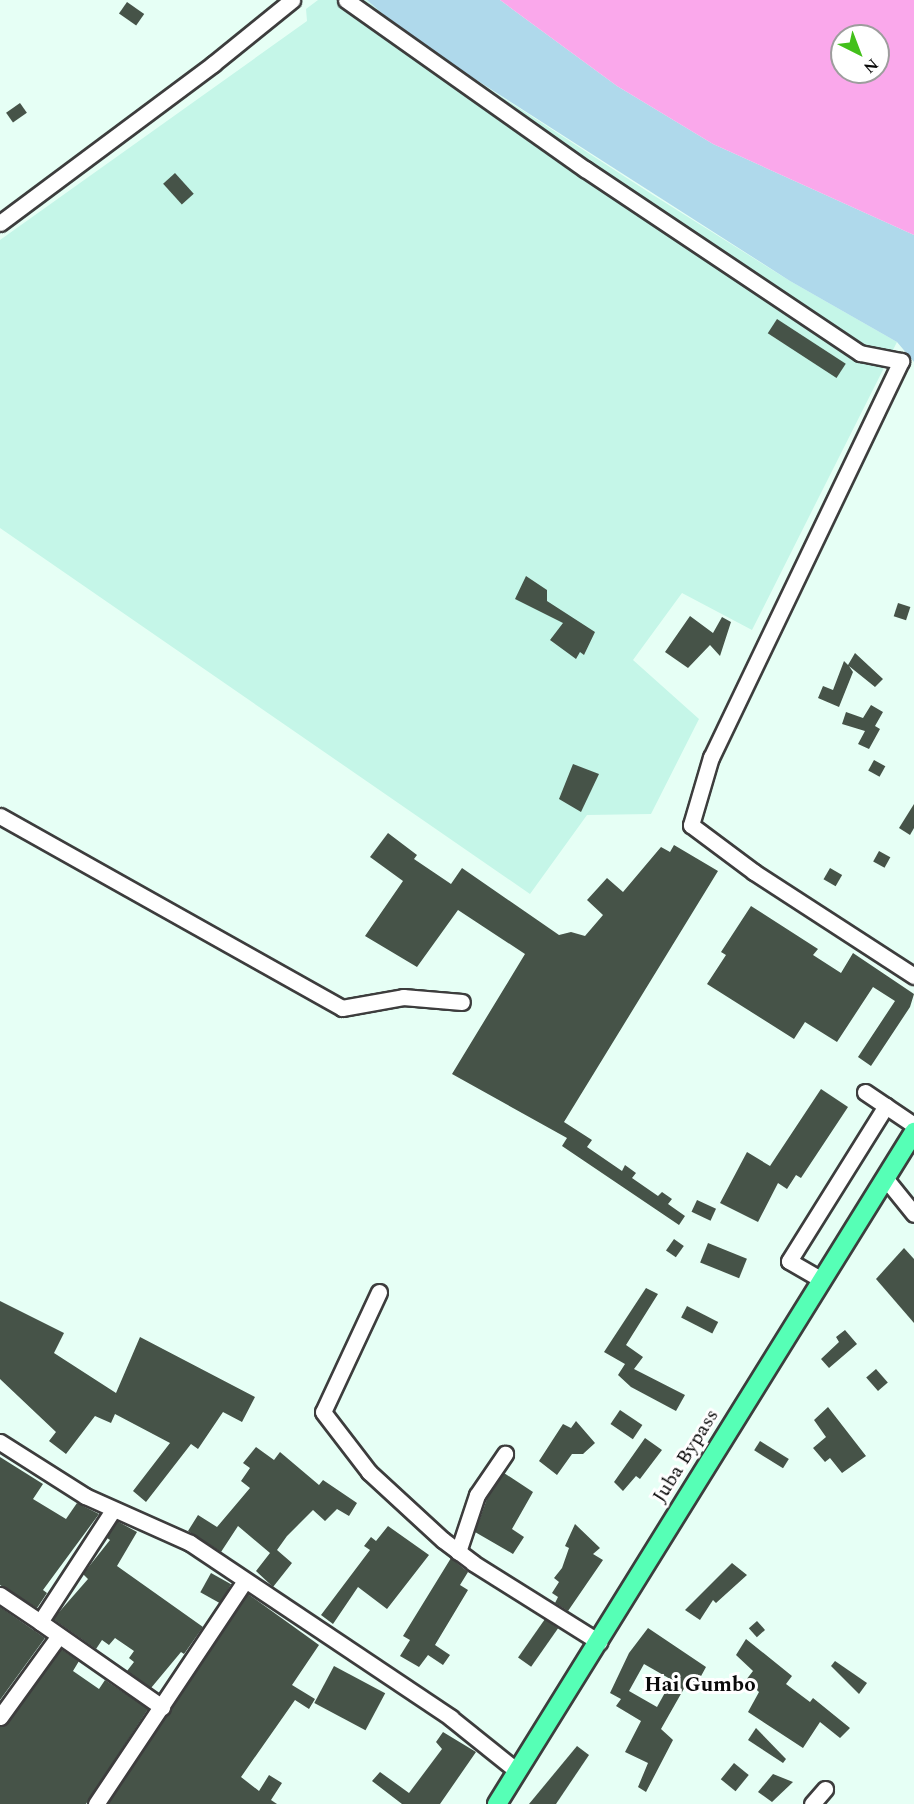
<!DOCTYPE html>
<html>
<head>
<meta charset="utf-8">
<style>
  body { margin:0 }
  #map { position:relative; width:914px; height:1804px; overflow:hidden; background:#e6fff5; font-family:Spectral,serif }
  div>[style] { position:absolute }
  .farmland>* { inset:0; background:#c5f6e8 }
  .green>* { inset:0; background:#afd9eb }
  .water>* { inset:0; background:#faa8eb }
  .building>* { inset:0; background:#465348; transform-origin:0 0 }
  .roads { filter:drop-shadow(2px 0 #3d3d3d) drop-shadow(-2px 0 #3d3d3d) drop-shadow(0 2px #3d3d3d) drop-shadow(0 -2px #3d3d3d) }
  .minor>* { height:15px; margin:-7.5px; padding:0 7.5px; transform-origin:7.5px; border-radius:7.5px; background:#fff }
  .major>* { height:18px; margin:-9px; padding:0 9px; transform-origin:9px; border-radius:9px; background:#56ffb6 }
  span { translate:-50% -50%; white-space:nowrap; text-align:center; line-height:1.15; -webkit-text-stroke:6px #fff; paint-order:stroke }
  .street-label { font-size:20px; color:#0a0a0a }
  .neighbourhood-label { font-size:21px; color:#0a0a0a; font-weight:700 }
  .north { position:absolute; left:830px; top:24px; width:60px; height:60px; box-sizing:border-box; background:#fff; border:2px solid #9d9d9d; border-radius:50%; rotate:138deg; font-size:16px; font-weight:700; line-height:24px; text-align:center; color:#0a0a0a }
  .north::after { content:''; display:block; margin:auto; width:21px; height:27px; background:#43c01b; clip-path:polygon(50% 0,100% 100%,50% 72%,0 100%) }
</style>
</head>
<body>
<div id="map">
  <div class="farmland">
    <i style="clip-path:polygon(318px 0,367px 0,408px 36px,653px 195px,790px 281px,897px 342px,752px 630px,682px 593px,633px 660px,699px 719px,651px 814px,587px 815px,530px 894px,0 528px,0 240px,307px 21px,306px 9px)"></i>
  </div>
  <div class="green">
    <i style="clip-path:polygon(367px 0,500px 0,617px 86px,713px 144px,914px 235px,914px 362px,897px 342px,790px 281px,408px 36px)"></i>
  </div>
  <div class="water">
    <i style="clip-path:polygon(evenodd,500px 0,914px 0,914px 235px,713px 144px,617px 86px,500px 0,842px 36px,878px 36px,878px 72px,842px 72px,842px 36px)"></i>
  </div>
  <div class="building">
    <i style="left:127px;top:2px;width:21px;height:14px;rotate:35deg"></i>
    <i style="left:20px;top:103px;width:12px;height:17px;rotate:55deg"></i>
    <i style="left:175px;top:173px;width:28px;height:16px;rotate:48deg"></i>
    <i style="left:777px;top:319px;width:82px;height:17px;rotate:33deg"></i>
    <i style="clip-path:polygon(526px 576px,547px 590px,547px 601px,595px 632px,584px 655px,580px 652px,576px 659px,550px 640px,563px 623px,515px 599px)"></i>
    <i style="left:898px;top:603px;width:13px;height:14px;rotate:18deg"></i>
    <i style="clip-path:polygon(690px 616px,713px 633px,722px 617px,731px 622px,720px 656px,710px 645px,688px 668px,665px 652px)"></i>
    <i style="clip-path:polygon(855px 653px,883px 679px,875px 687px,849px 666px,853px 672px,839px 707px,818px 698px,823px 686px,833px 690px,844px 661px,848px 665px)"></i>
    <i style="clip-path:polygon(871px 705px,883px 712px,875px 726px,880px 729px,869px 749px,858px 744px,865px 731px,842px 724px,846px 712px,863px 718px)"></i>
    <i style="left:874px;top:760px;width:13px;height:12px;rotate:29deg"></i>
    <i style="clip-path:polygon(573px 764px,599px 774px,581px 812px,559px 799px)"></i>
    <i style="clip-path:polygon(914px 804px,914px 828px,910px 835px,899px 828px)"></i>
    <i style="clip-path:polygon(388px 833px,417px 855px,414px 859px,451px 884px,462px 868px,559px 935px,571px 932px,585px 936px,603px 915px,587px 900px,607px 878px,623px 892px,661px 847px,670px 852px,674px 845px,718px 871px,564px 1122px,592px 1140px,587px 1147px,622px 1171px,625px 1165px,636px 1173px,632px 1178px,658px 1196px,662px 1192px,672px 1199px,668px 1204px,685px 1216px,679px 1225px,562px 1146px,567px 1138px,452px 1074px,525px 954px,458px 910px,417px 967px,365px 936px,403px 881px,370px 857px)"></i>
    <i style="left:879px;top:851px;width:13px;height:12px;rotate:29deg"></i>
    <i style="left:830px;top:868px;width:14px;height:13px;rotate:30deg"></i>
    <i style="clip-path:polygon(751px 906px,818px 949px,813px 955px,841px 973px,853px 953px,914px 994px,910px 1007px,871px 1066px,858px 1057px,895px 1001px,873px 987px,837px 1042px,805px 1022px,794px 1039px,707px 984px,726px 955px,721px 952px)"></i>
    <i style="clip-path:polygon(821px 1089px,848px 1107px,801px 1178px,796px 1175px,787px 1189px,778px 1183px,758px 1222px,720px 1203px,747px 1152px,770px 1166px)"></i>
    <i style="left:697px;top:1200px;width:21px;height:13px;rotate:25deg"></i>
    <i style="left:674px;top:1239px;width:12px;height:14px;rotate:35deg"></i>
    <i style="left:708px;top:1243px;width:42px;height:21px;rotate:22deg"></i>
    <i style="clip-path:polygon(904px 1248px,914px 1259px,914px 1323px,876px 1279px)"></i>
    <i style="clip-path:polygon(646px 1288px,658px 1294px,626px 1345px,643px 1357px,634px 1369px,685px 1395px,676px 1411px,631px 1387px,618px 1375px,625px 1364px,604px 1352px)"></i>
    <i style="clip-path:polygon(0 1301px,64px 1333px,54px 1353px,116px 1393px,140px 1337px,255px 1397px,242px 1422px,223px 1412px,198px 1449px,191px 1444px,146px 1502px,133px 1491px,170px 1443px,115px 1414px,111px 1423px,95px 1416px,66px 1454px,49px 1441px,56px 1432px,0 1379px)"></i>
    <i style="left:687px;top:1306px;width:35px;height:13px;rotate:27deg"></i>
    <i style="clip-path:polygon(845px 1330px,857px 1344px,829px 1368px,821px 1359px,839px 1342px,836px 1337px)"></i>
    <i style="left:876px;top:1369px;width:18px;height:13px;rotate:49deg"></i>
    <i style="clip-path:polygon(828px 1407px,866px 1456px,842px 1473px,830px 1458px,825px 1462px,813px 1448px,826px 1437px,814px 1420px)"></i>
    <i style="left:620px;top:1410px;width:27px;height:17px;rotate:34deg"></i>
    <i style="clip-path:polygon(576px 1421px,595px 1443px,583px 1454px,572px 1454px,557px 1475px,539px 1461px,563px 1424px,571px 1428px)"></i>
    <i style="clip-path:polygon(645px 1438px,662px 1450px,640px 1479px,636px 1476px,623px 1491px,614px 1482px)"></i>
    <i style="left:760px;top:1441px;width:34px;height:11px;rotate:32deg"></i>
    <i style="clip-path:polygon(256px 1447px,274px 1460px,280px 1452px,319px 1485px,323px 1480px,357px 1503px,349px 1516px,337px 1509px,325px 1521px,313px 1510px,287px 1536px,277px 1550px,292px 1563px,273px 1587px,256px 1571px,270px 1553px,238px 1526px,221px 1552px,188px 1531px,198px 1515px,217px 1527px,250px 1488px,241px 1481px,250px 1468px,243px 1463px)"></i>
    <i style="clip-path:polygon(0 1457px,43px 1484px,33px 1499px,66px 1519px,77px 1503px,99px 1514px,43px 1590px,47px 1593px,37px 1608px,0 1585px)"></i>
    <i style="clip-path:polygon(504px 1473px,533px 1492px,512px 1529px,524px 1537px,513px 1554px,475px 1532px,488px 1496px)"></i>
    <i style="clip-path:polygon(117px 1521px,137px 1532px,117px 1566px,203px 1627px,184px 1654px,181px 1652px,151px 1688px,127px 1671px,134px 1662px,129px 1658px,134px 1651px,115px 1638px,109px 1645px,102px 1640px,96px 1649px,53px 1619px,88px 1579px,83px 1574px,110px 1540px,107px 1538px)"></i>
    <i style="clip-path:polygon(575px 1524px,600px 1548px,593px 1554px,603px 1560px,568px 1611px,555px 1603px,558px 1597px,552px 1593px,559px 1582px,554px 1578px,562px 1568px,569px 1548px,565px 1546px)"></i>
    <i style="clip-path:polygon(388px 1526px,429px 1555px,387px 1609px,358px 1587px,333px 1624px,321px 1615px,370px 1550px,364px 1546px,371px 1537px,376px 1541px)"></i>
    <i style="clip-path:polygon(451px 1558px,468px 1572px,460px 1585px,468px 1590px,435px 1645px,450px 1655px,443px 1665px,428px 1655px,419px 1667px,400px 1656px,410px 1640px,403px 1636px)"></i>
    <i style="clip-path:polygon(732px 1563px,747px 1575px,716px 1603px,713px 1600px,700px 1620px,685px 1610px)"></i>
    <i style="left:211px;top:1573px;width:23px;height:22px;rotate:29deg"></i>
    <i style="clip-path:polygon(248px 1594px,319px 1645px,292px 1685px,315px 1699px,309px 1709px,295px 1700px,241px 1777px,259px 1791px,269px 1775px,282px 1783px,271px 1800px,277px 1804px,108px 1804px)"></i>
    <i style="clip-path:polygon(0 1607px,45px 1638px,0 1700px)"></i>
    <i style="left:545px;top:1619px;width:16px;height:47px;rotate:35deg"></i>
    <i style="left:757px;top:1621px;width:12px;height:11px;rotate:48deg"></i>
    <i style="clip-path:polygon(evenodd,648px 1628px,706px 1667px,694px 1689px,686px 1685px,661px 1729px,673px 1740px,646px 1792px,638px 1787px,648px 1763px,625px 1752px,641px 1721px,616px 1706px,621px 1699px,610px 1693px,629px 1653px,648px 1628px,644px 1664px,672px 1680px,657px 1707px,629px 1691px,644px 1664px)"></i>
    <i style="clip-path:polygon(746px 1639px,792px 1676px,786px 1684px,810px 1702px,813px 1698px,850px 1728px,840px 1738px,820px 1722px,803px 1748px,748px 1712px,759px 1692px,746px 1680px,753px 1671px,736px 1655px)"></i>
    <i style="clip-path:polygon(61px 1649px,79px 1661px,73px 1671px,99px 1689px,105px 1680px,148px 1709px,86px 1804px,0 1804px,0 1727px,8px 1723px)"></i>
    <i style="clip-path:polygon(835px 1661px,867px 1683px,859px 1694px,831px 1666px)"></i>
    <i style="left:334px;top:1666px;width:58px;height:42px;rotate:28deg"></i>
    <i style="clip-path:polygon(756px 1728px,786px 1759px,783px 1763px,748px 1740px)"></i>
    <i style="clip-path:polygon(443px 1732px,476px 1752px,440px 1804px,402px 1804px,372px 1781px,380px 1772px,409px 1793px,442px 1749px,436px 1742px)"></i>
    <i style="clip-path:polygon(577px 1746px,589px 1755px,556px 1804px,529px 1804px)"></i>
    <i style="left:734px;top:1763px;width:19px;height:21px;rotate:39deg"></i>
    <i style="clip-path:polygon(773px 1774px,793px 1782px,772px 1802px,758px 1792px)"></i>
  </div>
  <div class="roads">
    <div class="minor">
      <i style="left:346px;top:0;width:293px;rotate:35.3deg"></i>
      <i style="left:585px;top:169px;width:331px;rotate:33.8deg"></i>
      <i style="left:860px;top:353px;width:42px;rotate:11deg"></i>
      <i style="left:901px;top:361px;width:439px;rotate:115.6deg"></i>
      <i style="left:711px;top:757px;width:71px;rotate:106.4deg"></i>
      <i style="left:691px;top:825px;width:79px;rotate:36.7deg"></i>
      <i style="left:754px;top:872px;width:191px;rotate:33deg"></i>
      <i style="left:0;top:223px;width:266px;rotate:-36.7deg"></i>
      <i style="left:213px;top:64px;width:102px;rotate:-39deg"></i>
      <i style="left:0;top:816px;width:392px;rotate:29.3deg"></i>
      <i style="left:342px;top:1008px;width:62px;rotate:-10.2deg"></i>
      <i style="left:403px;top:997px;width:59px;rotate:4.8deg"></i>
      <i style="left:865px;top:1092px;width:59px;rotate:34deg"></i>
      <i style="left:885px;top:1178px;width:46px;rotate:51.1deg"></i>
      <i style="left:822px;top:1280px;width:38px;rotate:-150deg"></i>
      <i style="left:789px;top:1261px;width:183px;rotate:-58deg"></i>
      <i style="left:379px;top:1292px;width:132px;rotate:115deg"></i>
      <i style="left:323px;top:1412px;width:76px;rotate:52.5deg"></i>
      <i style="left:369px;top:1472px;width:100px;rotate:42.6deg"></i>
      <i style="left:443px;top:1540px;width:38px;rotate:37deg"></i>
      <i style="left:473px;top:1563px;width:149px;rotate:32.1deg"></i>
      <i style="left:0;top:1442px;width:101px;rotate:32.4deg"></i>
      <i style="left:85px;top:1496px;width:115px;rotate:24.1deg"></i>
      <i style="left:190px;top:1543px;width:314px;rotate:33.8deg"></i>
      <i style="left:451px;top:1718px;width:85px;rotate:38.8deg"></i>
      <i style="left:458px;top:1552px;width:60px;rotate:-71.6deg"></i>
      <i style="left:477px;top:1495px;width:50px;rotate:-55.7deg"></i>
      <i style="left:0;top:1595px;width:48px;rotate:34deg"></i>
      <i style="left:40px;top:1622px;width:134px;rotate:-56.9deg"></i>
      <i style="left:40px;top:1622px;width:149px;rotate:34.9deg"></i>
      <i style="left:0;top:1717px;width:99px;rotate:-54.1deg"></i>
      <i style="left:96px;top:1804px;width:268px;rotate:-56.3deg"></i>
      <i style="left:812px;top:1804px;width:20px;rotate:-49deg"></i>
    </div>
    <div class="major">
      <i style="left:497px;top:1804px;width:791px;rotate:-58.18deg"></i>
    </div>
  </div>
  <div class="street-label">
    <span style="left:686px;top:1456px;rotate:-58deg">Juba Bypass</span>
  </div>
  <div class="neighbourhood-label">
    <span style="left:700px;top:1685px">Hai Gumbo</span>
  </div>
  <div class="north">N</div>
</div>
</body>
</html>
